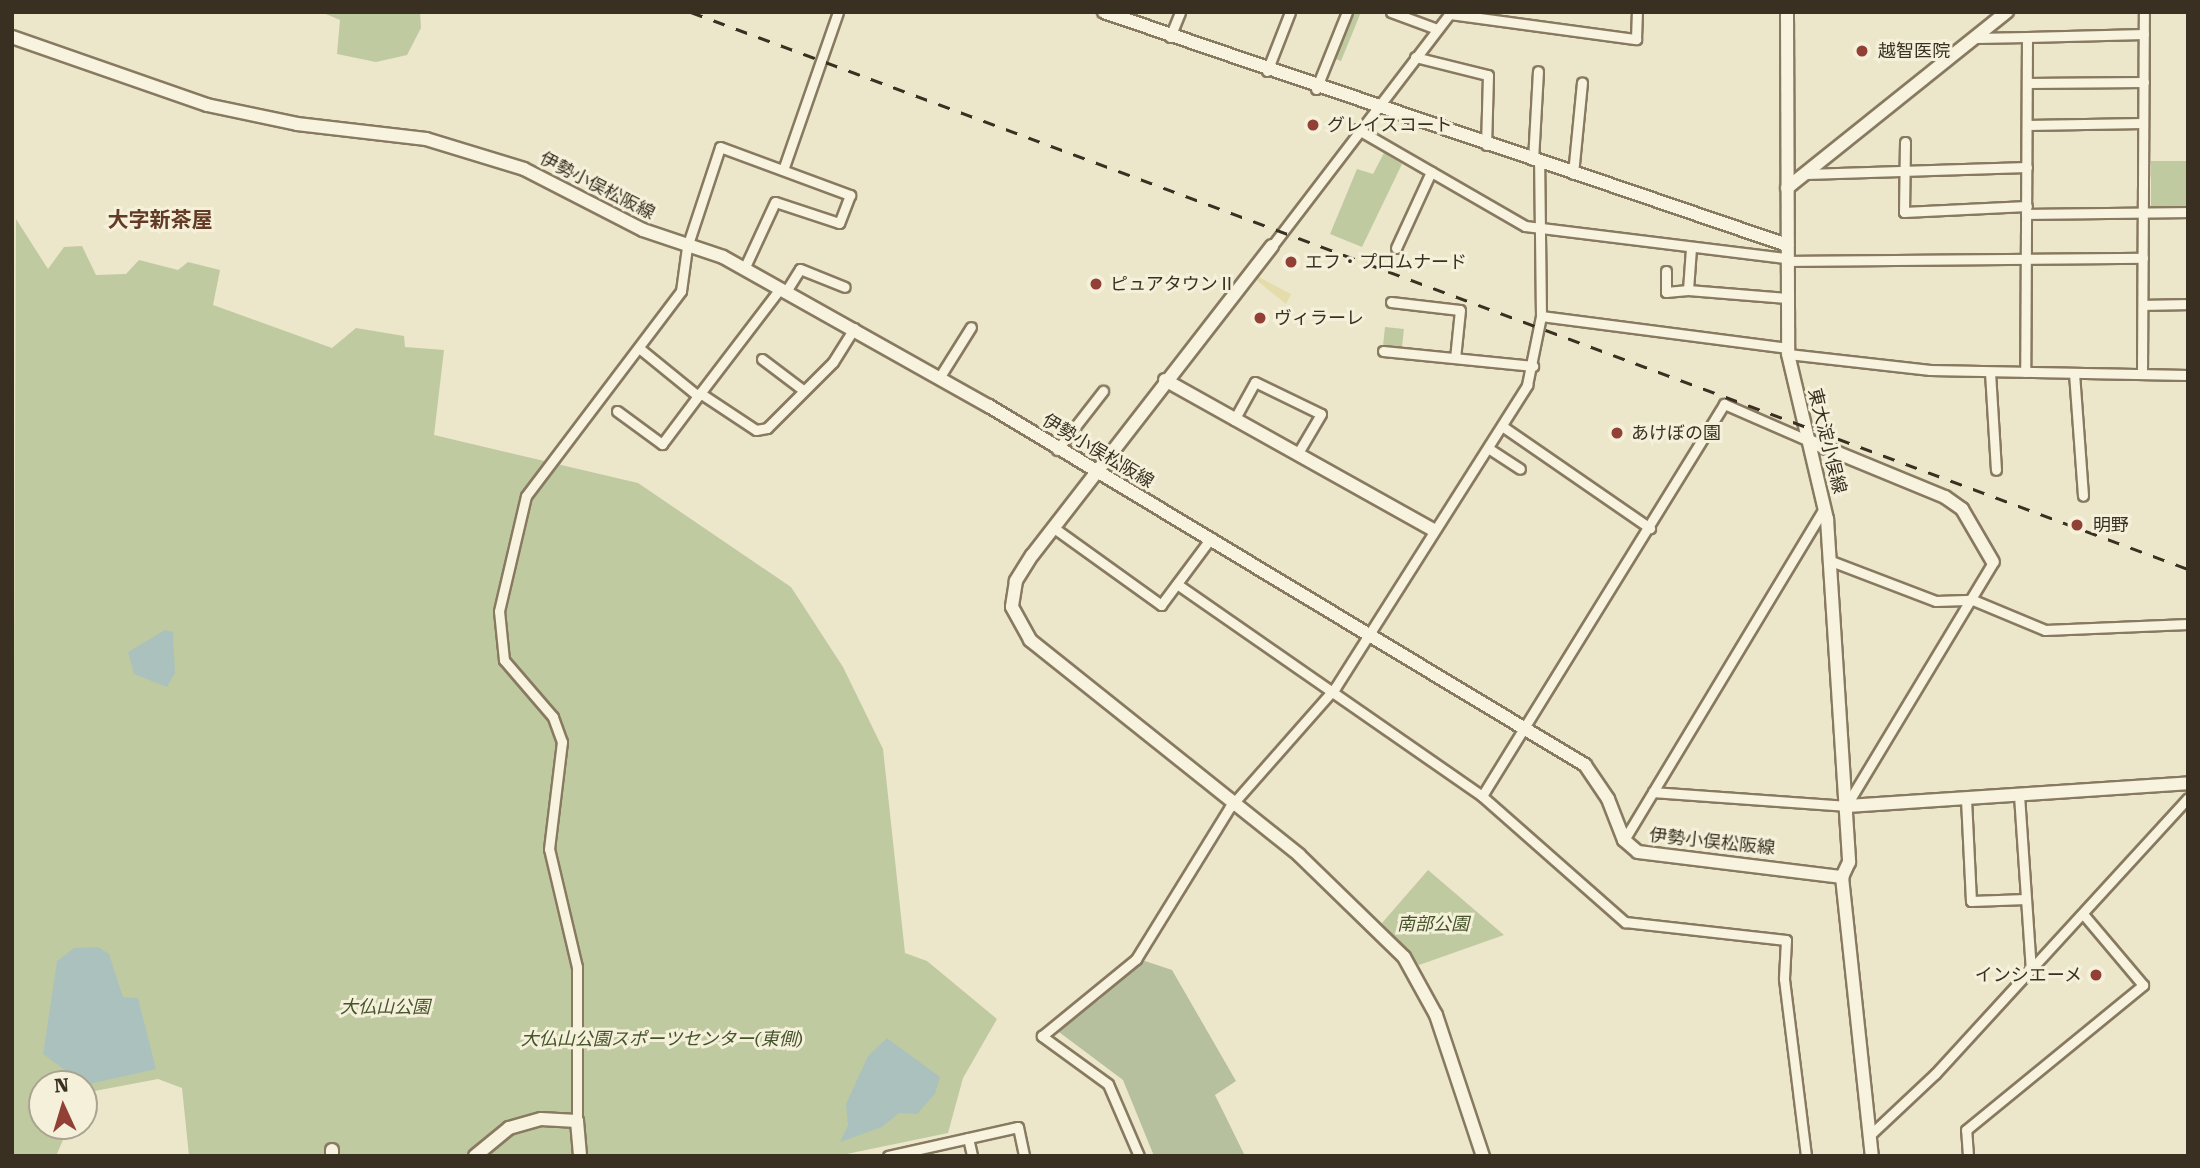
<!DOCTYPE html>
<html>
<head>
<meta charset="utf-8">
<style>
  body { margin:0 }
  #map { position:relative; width:2200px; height:1168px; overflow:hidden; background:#ece6cb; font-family:"Roboto Serif","Noto Sans JP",serif }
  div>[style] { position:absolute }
  .green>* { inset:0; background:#c0caa0; transform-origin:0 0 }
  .sand>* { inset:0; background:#e5dcab }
  .cemetery>* { inset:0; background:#b7c09e }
  .water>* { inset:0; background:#abc1bd }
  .roads { filter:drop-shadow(2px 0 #887a60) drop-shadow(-2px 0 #887a60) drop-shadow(0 2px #887a60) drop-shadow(0 -2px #887a60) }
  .street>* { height:9px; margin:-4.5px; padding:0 4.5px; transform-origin:4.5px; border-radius:4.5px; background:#f7f3de }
  .secondary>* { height:12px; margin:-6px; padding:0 6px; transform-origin:6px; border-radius:6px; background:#f7f3de }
  .rail>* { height:2.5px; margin-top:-1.25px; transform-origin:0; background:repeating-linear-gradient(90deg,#3a3022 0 12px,transparent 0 24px) }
  .dots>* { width:19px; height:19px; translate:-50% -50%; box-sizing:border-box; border:4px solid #f4f0da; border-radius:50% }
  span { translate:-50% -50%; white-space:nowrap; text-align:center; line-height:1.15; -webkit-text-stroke:6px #f4f0da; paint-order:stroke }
  .poi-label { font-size:18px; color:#3a3022 }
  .left { translate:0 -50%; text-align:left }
  .right { translate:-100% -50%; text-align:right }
  .street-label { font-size:18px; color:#3a3022 }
  .park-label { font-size:18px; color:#45542b; font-style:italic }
  .quarter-label { font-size:21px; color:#633a25; font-weight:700 }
  .frame { position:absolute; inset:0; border:14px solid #3a3022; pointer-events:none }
  .north { position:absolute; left:28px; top:1070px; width:70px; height:70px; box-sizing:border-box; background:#f4f0da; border:2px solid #aaa390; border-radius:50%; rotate:356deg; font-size:19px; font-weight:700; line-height:28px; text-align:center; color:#3a3022 }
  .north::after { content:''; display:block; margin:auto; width:24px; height:32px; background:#924035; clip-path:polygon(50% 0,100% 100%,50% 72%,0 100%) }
</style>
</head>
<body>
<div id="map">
  <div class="green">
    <i style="clip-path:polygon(321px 12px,420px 12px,421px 28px,407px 55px,376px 62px,337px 54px,340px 20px)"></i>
    <i style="clip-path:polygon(1351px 12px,1361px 12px,1341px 61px,1333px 58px)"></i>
    <i style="clip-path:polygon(1384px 153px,1402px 164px,1362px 247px,1330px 234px,1357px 169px,1373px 174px)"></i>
    <i style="left:2151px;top:161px;width:37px;height:48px"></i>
    <i style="clip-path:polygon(16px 219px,48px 269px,64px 247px,82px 246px,96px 275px,126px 274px,139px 260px,178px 270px,188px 262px,220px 270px,213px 305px,332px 348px,356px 328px,404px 336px,405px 347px,444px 350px,434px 435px,638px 483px,791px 587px,843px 667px,883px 749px,905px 953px,927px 961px,997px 1019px,963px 1078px,948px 1133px,837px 1156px,189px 1156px,182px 1088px,158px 1079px,84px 1093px,84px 1084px,42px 1084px,42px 1126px,69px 1126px,56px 1156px,12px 1156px)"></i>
    <i style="left:1385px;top:327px;width:19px;height:22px;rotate:6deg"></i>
    <i style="clip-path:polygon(1428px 870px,1504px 935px,1419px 965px,1382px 923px)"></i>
  </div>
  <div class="sand">
    <i style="clip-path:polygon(1257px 276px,1291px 294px,1286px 304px,1255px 279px)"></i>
  </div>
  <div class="cemetery">
    <i style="clip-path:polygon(1142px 960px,1172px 970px,1236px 1081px,1215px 1095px,1245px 1156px,1154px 1156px,1123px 1080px,1055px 1029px,1099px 1000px)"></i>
  </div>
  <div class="water">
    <i style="clip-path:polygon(165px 630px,173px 632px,175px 673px,167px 687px,134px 674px,128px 652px)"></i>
    <i style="clip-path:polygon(98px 947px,109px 954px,123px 997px,138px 998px,156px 1069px,85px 1085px,43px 1054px,57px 961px,74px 948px)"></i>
    <i style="clip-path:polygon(887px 1038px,940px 1077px,935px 1094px,917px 1114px,899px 1113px,882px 1127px,840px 1142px,848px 1125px,846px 1104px,868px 1056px)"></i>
  </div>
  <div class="roads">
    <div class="street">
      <i style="left:1391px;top:12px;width:49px;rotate:20.3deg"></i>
      <i style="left:1450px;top:14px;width:188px;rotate:7.7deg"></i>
      <i style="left:1636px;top:39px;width:27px;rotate:-88deg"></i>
      <i style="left:1170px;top:37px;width:27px;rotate:-68deg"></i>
      <i style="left:2027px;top:37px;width:117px;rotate:-1.5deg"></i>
      <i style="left:1975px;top:38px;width:52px;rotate:-1.1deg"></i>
      <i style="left:2027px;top:37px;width:335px;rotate:90.3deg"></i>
      <i style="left:1415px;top:57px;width:75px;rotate:13.9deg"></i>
      <i style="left:1488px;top:75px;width:70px;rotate:91.6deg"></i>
      <i style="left:1267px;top:71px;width:63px;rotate:-68.7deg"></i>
      <i style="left:2027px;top:83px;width:117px;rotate:-0.5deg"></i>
      <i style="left:1316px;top:89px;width:83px;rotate:-68.1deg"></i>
      <i style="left:2027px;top:125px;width:116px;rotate:-1deg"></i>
      <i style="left:1357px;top:129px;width:194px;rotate:30deg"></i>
      <i style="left:1525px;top:226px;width:264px;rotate:7deg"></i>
      <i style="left:1905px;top:142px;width:70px;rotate:90.8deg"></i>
      <i style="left:1904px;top:212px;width:123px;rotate:-2.8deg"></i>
      <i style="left:1533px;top:160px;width:89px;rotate:-86.8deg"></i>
      <i style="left:783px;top:170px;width:167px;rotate:-70.8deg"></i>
      <i style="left:1573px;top:174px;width:92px;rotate:-84.4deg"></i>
      <i style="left:1806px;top:174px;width:221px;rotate:-1.8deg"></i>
      <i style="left:2026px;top:214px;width:162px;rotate:-0.7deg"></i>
      <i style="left:1272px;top:246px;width:295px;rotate:-52.6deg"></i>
      <i style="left:1396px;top:248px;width:84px;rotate:-65.3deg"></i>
      <i style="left:1691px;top:248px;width:42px;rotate:94.1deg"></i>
      <i style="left:1688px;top:290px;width:99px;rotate:4.6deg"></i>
      <i style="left:1787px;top:261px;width:356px;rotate:-0.5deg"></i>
      <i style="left:1666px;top:271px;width:21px;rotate:90deg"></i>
      <i style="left:1666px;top:292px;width:22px;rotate:-5deg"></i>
      <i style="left:785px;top:293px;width:28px;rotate:-58deg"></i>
      <i style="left:800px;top:269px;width:48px;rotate:21.8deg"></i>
      <i style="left:1391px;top:302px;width:69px;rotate:6.6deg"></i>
      <i style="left:1460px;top:310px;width:48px;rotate:95.9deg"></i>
      <i style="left:2143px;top:305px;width:45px;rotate:-1.3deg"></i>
      <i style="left:1541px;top:316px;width:249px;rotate:7.4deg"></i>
      <i style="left:1383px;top:351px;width:151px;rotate:5.7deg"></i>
      <i style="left:1788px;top:354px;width:143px;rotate:6.4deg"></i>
      <i style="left:1930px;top:370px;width:258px;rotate:1.1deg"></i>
      <i style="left:762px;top:359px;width:51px;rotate:37.1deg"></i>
      <i style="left:1990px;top:372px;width:98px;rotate:86.5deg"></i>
      <i style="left:2074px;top:373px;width:123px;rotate:85.8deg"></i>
      <i style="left:2142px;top:374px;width:362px;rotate:-89.7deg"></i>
      <i style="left:939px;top:378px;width:60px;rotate:-57.9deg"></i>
      <i style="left:700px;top:393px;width:67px;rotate:33.5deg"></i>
      <i style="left:756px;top:430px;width:11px;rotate:-10deg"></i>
      <i style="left:767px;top:428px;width:93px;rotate:-45deg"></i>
      <i style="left:833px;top:362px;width:40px;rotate:-58deg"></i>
      <i style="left:698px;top:396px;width:133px;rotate:-52.6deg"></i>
      <i style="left:617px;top:411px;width:56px;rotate:36.3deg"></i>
      <i style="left:662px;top:444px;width:60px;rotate:-53.1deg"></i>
      <i style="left:698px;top:396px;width:76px;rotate:-140.9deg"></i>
      <i style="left:1234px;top:420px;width:43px;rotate:-61.1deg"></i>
      <i style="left:1255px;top:382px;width:73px;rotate:25.9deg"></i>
      <i style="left:1321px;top:414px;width:45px;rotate:120.5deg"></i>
      <i style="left:1502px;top:426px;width:180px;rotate:34.6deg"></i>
      <i style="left:1488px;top:448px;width:38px;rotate:33deg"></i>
      <i style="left:1057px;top:450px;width:75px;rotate:-52.1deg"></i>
      <i style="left:1054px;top:528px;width:132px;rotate:35.7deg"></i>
      <i style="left:1161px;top:605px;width:84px;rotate:-53.3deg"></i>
      <i style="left:1831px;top:561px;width:112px;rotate:20.9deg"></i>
      <i style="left:1936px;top:601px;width:37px;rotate:-2deg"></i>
      <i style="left:1973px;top:600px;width:78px;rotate:22.6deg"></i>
      <i style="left:2045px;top:630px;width:143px;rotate:-2.4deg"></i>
      <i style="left:1177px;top:584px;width:371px;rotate:34.8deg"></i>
      <i style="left:1482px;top:796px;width:191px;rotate:41.4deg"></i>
      <i style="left:1625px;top:922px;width:162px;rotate:6.4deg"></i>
      <i style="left:1786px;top:940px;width:39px;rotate:93deg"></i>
      <i style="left:1784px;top:979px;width:178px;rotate:82.9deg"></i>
      <i style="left:1653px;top:792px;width:194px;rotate:4.1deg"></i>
      <i style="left:1846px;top:806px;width:285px;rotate:-58.9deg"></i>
      <i style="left:2019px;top:795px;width:174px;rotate:86.1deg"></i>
      <i style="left:1482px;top:796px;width:461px;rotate:-58.3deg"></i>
      <i style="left:1724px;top:404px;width:93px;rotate:23.5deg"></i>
      <i style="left:1966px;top:799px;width:102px;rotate:87.2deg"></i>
      <i style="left:1971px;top:901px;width:55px;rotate:-2.1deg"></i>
      <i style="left:1624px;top:840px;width:389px;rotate:-58.9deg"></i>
      <i style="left:577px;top:1121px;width:154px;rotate:-90deg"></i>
      <i style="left:577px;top:967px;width:121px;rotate:-103.3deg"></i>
      <i style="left:549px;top:849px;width:108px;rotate:-83.1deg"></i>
      <i style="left:562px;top:742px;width:27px;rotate:-110deg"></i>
      <i style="left:553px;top:717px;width:75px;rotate:-130.7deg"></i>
      <i style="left:504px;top:660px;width:49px;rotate:-95.8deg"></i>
      <i style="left:499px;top:611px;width:118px;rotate:-76.8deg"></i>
      <i style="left:526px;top:496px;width:257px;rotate:-52.9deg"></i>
      <i style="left:681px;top:291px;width:44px;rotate:-82.2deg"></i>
      <i style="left:687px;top:247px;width:105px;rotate:-71.7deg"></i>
      <i style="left:720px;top:147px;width:139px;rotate:20.3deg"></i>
      <i style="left:850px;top:195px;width:30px;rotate:111deg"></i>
      <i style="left:839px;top:223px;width:67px;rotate:-161.8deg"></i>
      <i style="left:775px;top:202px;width:74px;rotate:114.8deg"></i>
      <i style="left:1870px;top:1135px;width:89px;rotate:-43.2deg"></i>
      <i style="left:1935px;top:1074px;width:374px;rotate:-47.5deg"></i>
      <i style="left:968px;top:1138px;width:18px;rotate:77deg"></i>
      <i style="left:888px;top:1156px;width:133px;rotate:-12.6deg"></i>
      <i style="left:1018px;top:1127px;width:30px;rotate:78deg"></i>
      <i style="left:1139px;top:1156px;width:78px;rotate:-113.3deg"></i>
      <i style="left:1108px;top:1084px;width:82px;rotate:-144deg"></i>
      <i style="left:1042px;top:1036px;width:122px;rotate:-39.3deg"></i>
      <i style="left:1136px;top:959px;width:179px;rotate:-58.3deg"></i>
      <i style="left:1230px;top:807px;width:159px;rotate:-48.6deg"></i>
      <i style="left:1335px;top:688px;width:359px;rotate:-57.6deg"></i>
      <i style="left:1527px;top:385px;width:70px;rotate:-78.5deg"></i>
      <i style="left:1541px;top:316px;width:154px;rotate:-90.7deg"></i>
      <i style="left:1968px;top:1156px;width:26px;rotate:-94deg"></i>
      <i style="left:1966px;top:1130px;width:229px;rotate:-39.3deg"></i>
      <i style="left:2143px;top:985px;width:93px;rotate:-130.2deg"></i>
    </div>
    <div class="secondary">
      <i style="left:1104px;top:12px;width:722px;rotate:18.84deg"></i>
      <i style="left:1787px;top:12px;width:342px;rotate:89.8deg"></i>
      <i style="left:1788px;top:354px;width:170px;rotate:76.7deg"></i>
      <i style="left:1827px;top:519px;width:344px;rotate:86.3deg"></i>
      <i style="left:1849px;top:862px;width:17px;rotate:115deg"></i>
      <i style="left:12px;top:37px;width:207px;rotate:19.2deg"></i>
      <i style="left:207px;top:105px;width:92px;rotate:11.9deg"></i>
      <i style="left:297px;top:124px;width:130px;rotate:6.6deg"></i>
      <i style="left:426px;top:139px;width:102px;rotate:17deg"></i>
      <i style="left:524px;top:169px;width:134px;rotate:27.1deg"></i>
      <i style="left:643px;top:230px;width:84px;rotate:18.6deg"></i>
      <i style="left:723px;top:257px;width:305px;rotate:29.3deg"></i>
      <i style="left:989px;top:406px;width:696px;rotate:31.06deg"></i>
      <i style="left:1585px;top:765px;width:41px;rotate:55.9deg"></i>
      <i style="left:1608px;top:799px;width:44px;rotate:68.7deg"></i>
      <i style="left:1624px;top:840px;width:18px;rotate:41deg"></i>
      <i style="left:1638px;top:852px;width:206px;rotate:7deg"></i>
      <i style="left:1787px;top:188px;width:282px;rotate:-38.7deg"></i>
      <i style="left:1272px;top:246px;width:391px;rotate:127.8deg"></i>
      <i style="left:1032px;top:555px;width:31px;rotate:122deg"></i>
      <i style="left:1016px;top:581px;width:26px;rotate:99deg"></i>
      <i style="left:1012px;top:607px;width:38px;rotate:61deg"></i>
      <i style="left:1030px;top:640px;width:344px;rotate:38.6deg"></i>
      <i style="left:1299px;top:855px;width:146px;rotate:44.2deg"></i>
      <i style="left:1404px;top:957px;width:66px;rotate:61.1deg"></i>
      <i style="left:1436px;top:1015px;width:149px;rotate:71.6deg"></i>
      <i style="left:1165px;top:380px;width:307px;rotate:29.2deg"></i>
      <i style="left:1809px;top:441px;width:147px;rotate:22.4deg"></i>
      <i style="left:1945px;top:497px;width:21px;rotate:35deg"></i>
      <i style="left:1962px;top:509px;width:61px;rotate:59.7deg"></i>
      <i style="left:1846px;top:806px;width:343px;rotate:-3.8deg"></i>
      <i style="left:1842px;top:877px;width:281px;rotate:83.9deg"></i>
      <i style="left:332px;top:1156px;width:6px;rotate:-90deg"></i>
      <i style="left:475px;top:1156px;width:44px;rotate:-39.5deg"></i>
      <i style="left:509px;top:1128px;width:33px;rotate:-16deg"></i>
      <i style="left:541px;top:1119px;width:36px;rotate:3deg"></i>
      <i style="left:577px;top:1121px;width:35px;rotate:85deg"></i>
    </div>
  </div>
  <div class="rail">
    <i style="left:691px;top:12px;width:1597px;rotate:20.41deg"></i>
  </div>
  <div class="dots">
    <i style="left:1862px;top:51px;background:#924035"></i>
    <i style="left:1313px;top:125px;background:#924035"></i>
    <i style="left:1291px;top:262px;background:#924035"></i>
    <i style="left:1096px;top:284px;background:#924035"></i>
    <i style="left:1260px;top:318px;background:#924035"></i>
    <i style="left:1617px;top:433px;background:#924035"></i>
    <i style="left:2077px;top:525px;background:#924035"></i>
    <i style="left:2096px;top:975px;background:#924035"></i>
  </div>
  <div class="poi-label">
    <span class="left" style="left:1878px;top:51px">越智医院</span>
    <span class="left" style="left:1327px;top:125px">グレイスコート</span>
    <span class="left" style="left:1305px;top:262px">エフ・プロムナード</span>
    <span class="left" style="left:1110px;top:284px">ピュアタウンⅡ</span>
    <span class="left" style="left:1274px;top:318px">ヴィラーレ</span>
    <span class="left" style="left:1631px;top:433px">あけぼの園</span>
    <span class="left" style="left:2093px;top:525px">明野</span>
    <span class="right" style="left:2082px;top:975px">インシエーメ</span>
  </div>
  <div class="street-label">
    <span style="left:597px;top:186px;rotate:27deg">伊勢小俣松阪線</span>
    <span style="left:1827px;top:441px;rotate:76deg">東大淀小俣線</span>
    <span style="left:1098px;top:451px;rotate:31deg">伊勢小俣松阪線</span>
    <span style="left:1712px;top:842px;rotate:6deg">伊勢小俣松阪線</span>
  </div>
  <div class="park-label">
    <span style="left:1433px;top:924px">南部公園</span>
    <span style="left:385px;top:1007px">大仏山公園</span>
    <span style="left:662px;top:1039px">大仏山公園スポーツセンター(東側)</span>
  </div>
  <div class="quarter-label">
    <span style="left:160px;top:220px">大字新茶屋</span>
  </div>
  <div class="frame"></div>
  <div class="north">N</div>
</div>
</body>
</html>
